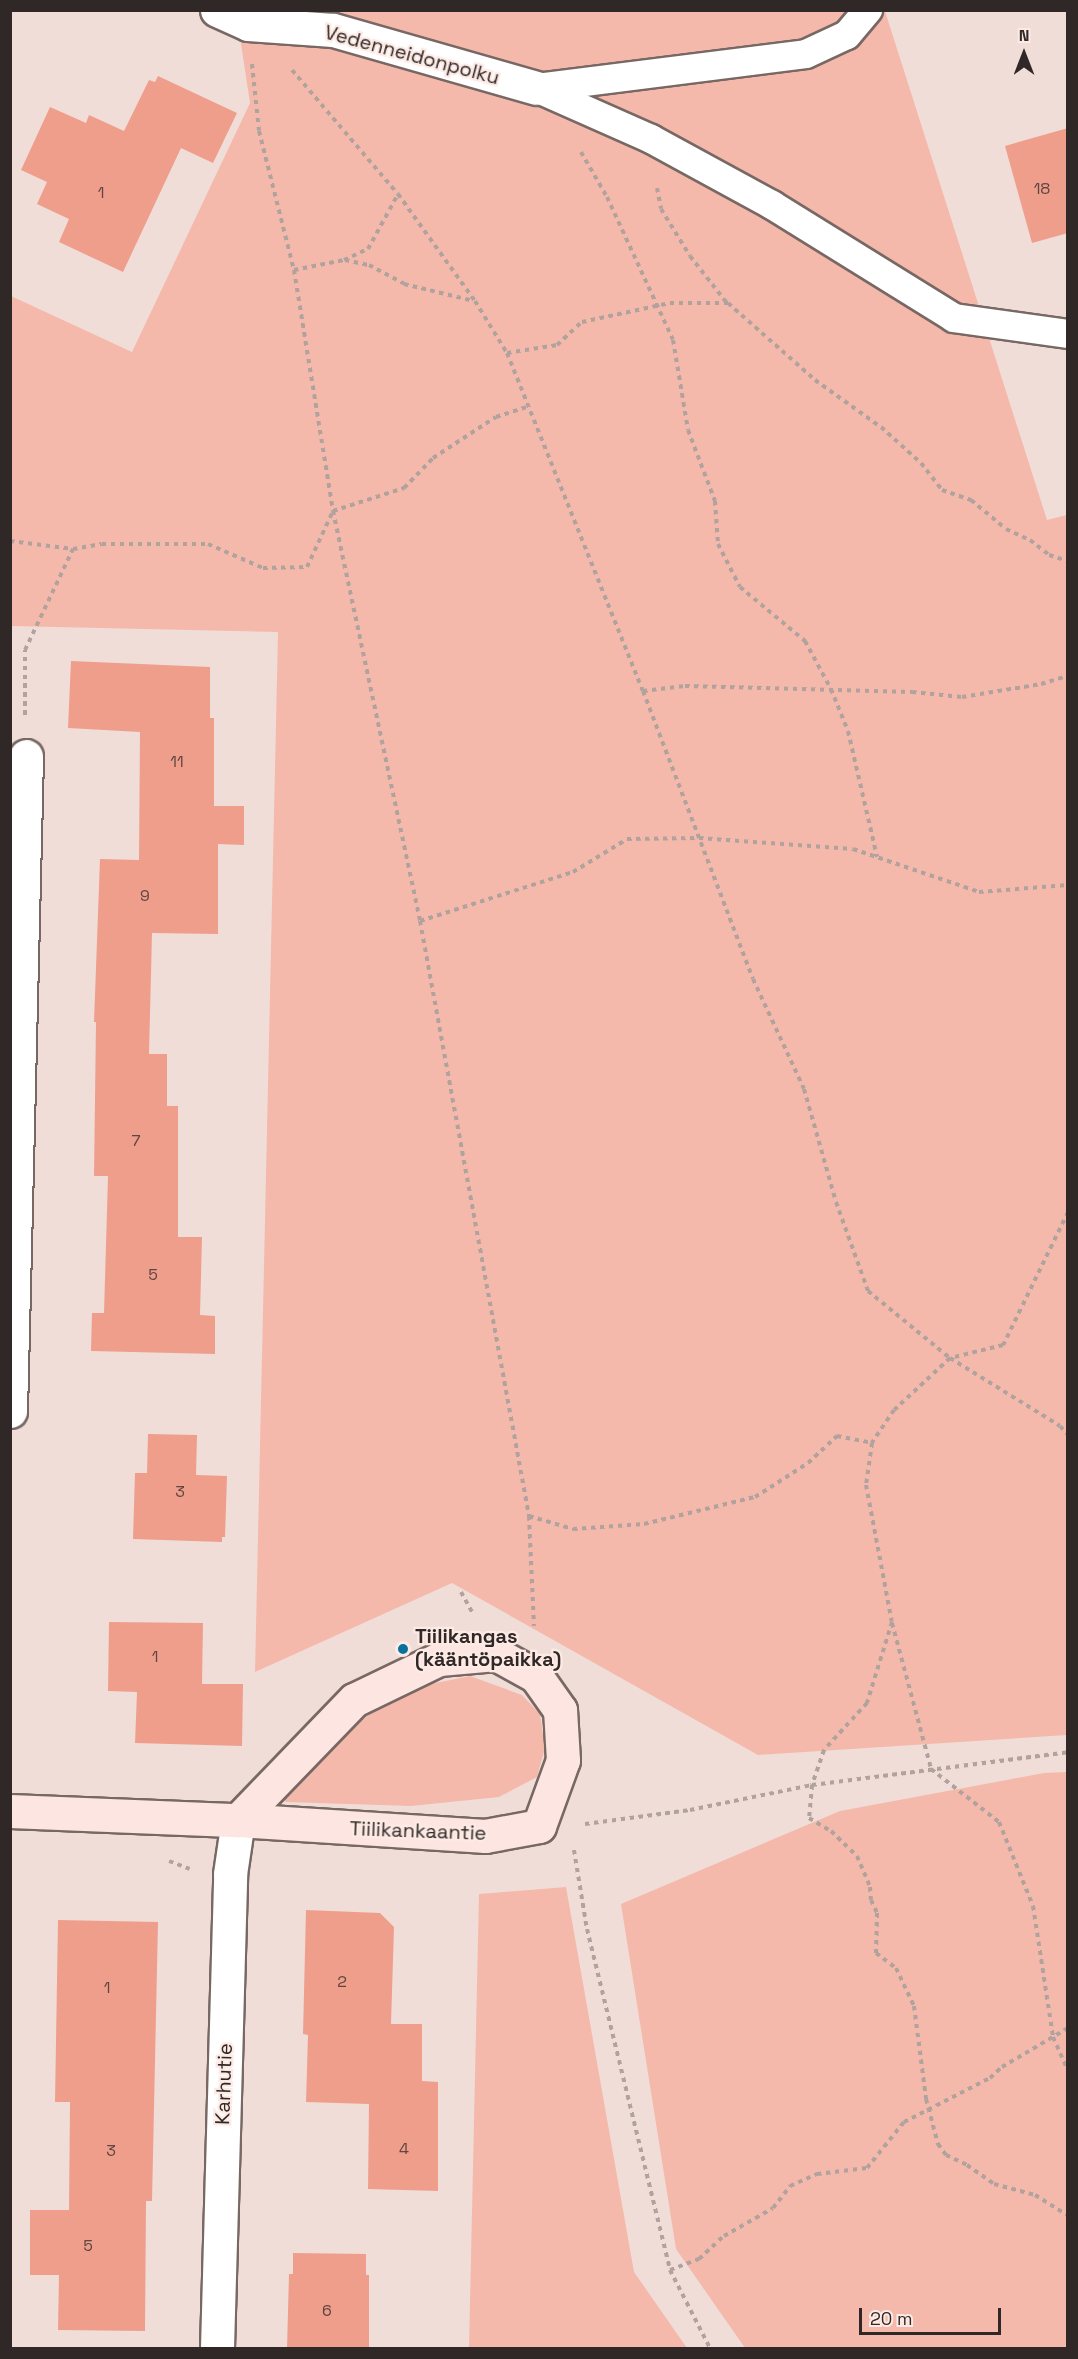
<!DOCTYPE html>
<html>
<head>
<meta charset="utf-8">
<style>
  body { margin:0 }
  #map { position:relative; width:1078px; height:2359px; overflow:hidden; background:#f0ddd8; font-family:"Space Grotesk",sans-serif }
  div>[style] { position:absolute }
  .green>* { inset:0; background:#f5b9ac }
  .building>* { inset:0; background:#ef9e8c }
  .path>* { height:4px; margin-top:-2px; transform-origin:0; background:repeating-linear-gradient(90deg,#b1a29e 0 4.5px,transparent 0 9px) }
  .roads { filter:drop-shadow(2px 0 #786864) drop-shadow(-2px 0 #786864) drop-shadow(0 2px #786864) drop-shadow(0 -2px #786864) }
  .lane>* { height:28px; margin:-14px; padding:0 14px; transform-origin:14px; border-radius:14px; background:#fff }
  .street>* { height:33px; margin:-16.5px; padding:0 16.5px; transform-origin:16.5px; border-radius:16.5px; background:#fff }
  .secondary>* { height:33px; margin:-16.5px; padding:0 16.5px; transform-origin:16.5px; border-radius:16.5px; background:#fde6e1 }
  .dots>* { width:16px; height:16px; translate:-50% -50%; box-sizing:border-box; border:3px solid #fdeae5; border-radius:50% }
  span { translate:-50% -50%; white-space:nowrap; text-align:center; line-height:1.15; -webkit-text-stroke:4.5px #fdeae5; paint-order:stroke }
  .number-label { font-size:16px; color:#5f4640 }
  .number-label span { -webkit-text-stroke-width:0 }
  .street-label { font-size:20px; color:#2f2826 }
  .poi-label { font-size:20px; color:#2f2826; font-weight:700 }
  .left { translate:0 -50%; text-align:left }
  .frame { position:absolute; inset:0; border:12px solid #2f2826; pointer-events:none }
  .north { position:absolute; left:994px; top:24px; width:60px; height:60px; -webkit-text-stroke:4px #fdeae5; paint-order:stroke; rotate:0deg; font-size:16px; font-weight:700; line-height:24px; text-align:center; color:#2f2826 }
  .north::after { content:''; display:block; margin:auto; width:21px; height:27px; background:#2f2826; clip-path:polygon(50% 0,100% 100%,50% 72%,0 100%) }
  .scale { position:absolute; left:859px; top:2308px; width:142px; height:27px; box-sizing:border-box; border:3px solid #2f2826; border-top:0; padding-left:8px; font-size:18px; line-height:21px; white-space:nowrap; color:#2f2826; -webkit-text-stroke:4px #fdeae5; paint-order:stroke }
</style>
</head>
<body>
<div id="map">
  <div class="green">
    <i style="clip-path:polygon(236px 11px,885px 11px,1047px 520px,1067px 515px,1067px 1735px,758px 1755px,452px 1583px,255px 1672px,278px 632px,11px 626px,11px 296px,132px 352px,250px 103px)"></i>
    <i style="clip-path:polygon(470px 1676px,522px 1695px,540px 1714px,545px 1748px,537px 1777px,499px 1797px,411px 1806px,286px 1802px,279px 1793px,335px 1741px,401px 1690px)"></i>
    <i style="clip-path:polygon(1067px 1772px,1067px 2348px,745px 2348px,676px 2249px,621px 1904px,840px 1811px,1044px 1773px)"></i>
    <i style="clip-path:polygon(566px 1887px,634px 2272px,687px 2348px,469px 2348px,479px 1894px)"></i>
  </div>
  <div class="building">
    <i style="clip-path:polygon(158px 76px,237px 113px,213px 163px,181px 148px,123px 272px,59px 242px,69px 219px,37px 204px,47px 182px,21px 170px,50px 107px,86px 123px,89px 115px,124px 131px,149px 80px,155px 82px)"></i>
    <i style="clip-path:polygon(1068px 128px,1068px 233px,1032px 243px,1005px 146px)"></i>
    <i style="clip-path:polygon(71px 661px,210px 667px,210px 718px,214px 718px,214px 806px,244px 806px,244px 845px,218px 844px,218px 934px,152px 933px,149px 1054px,167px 1054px,167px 1106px,178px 1106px,178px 1237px,202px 1237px,200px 1315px,215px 1316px,215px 1354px,91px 1351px,92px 1313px,104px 1313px,108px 1176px,94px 1176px,96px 1022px,94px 1022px,100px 859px,139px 860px,140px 732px,68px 728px)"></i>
    <i style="clip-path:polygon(148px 1434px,197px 1435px,196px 1475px,227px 1476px,225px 1537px,222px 1537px,222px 1542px,133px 1539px,135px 1473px,147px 1473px)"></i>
    <i style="clip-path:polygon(109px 1622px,203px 1623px,202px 1684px,243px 1684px,242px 1746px,135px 1743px,137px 1692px,108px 1691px)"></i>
    <i style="clip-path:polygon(306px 1910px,380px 1913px,394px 1927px,391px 2024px,422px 2024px,422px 2081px,438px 2082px,438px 2191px,368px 2189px,369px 2104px,306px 2102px,308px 2035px,303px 2034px)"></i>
    <i style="clip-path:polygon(58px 1920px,158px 1922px,152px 2201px,146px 2201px,145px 2331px,58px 2330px,59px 2275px,30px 2275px,30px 2210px,69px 2210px,70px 2102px,55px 2102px)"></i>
    <i style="clip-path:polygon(293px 2253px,366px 2254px,366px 2275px,369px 2275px,369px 2349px,287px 2349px,289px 2274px,293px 2274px)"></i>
  </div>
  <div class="path">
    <i style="left:252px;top:64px;width:67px;rotate:84deg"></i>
    <i style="left:259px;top:131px;width:143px;rotate:75.9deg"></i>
    <i style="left:294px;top:270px;width:244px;rotate:80.8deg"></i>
    <i style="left:333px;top:511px;width:419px;rotate:78deg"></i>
    <i style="left:420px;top:921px;width:605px;rotate:79.62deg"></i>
    <i style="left:529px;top:1516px;width:110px;rotate:87.4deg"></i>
    <i style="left:292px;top:70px;width:163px;rotate:49.5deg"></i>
    <i style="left:398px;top:194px;width:132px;rotate:54.3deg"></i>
    <i style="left:475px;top:301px;width:61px;rotate:58.4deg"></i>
    <i style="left:507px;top:353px;width:364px;rotate:68.1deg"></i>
    <i style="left:643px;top:691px;width:308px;rotate:69.1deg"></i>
    <i style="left:753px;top:979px;width:121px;rotate:65.1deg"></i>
    <i style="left:804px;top:1089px;width:117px;rotate:74.2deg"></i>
    <i style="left:836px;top:1202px;width:95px;rotate:70.2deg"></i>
    <i style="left:868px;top:1291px;width:106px;rotate:39.3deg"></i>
    <i style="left:950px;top:1358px;width:129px;rotate:31.7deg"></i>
    <i style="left:1060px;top:1426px;width:12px;rotate:48deg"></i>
    <i style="left:581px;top:152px;width:52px;rotate:60deg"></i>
    <i style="left:607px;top:197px;width:157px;rotate:65.2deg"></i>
    <i style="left:673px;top:340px;width:91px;rotate:80.5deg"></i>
    <i style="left:688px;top:430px;width:76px;rotate:69.2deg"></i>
    <i style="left:715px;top:501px;width:43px;rotate:86deg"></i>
    <i style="left:718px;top:544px;width:48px;rotate:62.9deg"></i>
    <i style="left:740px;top:587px;width:85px;rotate:39.7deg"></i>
    <i style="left:805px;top:641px;width:55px;rotate:61.6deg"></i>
    <i style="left:831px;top:689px;width:45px;rotate:68deg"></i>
    <i style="left:848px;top:731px;width:129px;rotate:77deg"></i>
    <i style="left:657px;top:188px;width:21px;rotate:79deg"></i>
    <i style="left:661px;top:209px;width:55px;rotate:58.3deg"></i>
    <i style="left:690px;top:256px;width:60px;rotate:51.8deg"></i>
    <i style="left:345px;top:260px;width:25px;rotate:12deg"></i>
    <i style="left:369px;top:265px;width:40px;rotate:28deg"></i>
    <i style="left:404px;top:284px;width:72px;rotate:13.7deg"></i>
    <i style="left:294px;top:270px;width:51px;rotate:-11.3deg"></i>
    <i style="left:344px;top:260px;width:26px;rotate:-25deg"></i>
    <i style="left:368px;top:249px;width:63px;rotate:-61.4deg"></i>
    <i style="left:507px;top:353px;width:51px;rotate:-9.1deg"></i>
    <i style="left:557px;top:345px;width:34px;rotate:-43deg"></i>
    <i style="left:582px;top:322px;width:90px;rotate:-12.2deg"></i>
    <i style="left:670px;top:303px;width:58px"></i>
    <i style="left:728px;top:303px;width:116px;rotate:41.5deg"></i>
    <i style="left:815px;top:380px;width:81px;rotate:35.5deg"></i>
    <i style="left:881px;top:427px;width:54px;rotate:42deg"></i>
    <i style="left:921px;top:463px;width:34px;rotate:52deg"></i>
    <i style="left:942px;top:490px;width:31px;rotate:19deg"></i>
    <i style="left:971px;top:500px;width:45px;rotate:39.6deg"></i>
    <i style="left:1006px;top:529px;width:26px;rotate:25deg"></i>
    <i style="left:1030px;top:540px;width:24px;rotate:38deg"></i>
    <i style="left:1049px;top:555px;width:20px;rotate:18deg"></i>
    <i style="left:10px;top:541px;width:64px;rotate:7.2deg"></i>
    <i style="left:73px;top:549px;width:29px;rotate:-10deg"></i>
    <i style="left:102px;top:544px;width:106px"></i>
    <i style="left:208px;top:544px;width:60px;rotate:23.6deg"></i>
    <i style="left:263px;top:568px;width:44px;rotate:-1.3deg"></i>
    <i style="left:307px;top:567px;width:62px;rotate:-65.1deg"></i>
    <i style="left:333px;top:511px;width:75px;rotate:-17.9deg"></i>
    <i style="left:404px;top:488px;width:42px;rotate:-46deg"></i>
    <i style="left:433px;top:458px;width:75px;rotate:-33.1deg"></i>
    <i style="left:496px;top:417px;width:35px;rotate:-18deg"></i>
    <i style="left:643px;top:691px;width:42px;rotate:-6.8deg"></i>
    <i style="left:685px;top:686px;width:227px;rotate:1.5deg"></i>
    <i style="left:912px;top:692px;width:50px;rotate:5.7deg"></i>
    <i style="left:962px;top:697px;width:80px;rotate:-9.3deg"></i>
    <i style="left:1041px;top:684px;width:28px;rotate:-17deg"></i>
    <i style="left:25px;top:715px;width:65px;rotate:-90deg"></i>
    <i style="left:25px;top:650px;width:112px;rotate:-64.6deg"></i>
    <i style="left:420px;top:921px;width:161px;rotate:-17.8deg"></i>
    <i style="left:573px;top:872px;width:63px;rotate:-31.4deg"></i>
    <i style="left:627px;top:839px;width:72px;rotate:-0.8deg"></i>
    <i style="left:699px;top:838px;width:154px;rotate:4.1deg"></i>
    <i style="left:853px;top:849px;width:133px;rotate:18.8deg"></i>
    <i style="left:979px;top:892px;width:89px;rotate:-4.5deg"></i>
    <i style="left:1068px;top:1212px;width:148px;rotate:116deg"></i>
    <i style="left:1003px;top:1345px;width:55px;rotate:166.2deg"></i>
    <i style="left:950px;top:1358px;width:76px;rotate:137.1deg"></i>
    <i style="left:894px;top:1410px;width:40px;rotate:124deg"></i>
    <i style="left:872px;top:1443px;width:42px;rotate:98.1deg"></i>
    <i style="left:866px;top:1485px;width:139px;rotate:79.3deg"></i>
    <i style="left:892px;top:1622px;width:85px;rotate:107.2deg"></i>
    <i style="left:867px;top:1703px;width:64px;rotate:132.5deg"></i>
    <i style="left:824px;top:1750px;width:37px;rotate:109deg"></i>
    <i style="left:812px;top:1785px;width:33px;rotate:95deg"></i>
    <i style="left:809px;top:1818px;width:26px;rotate:31deg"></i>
    <i style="left:831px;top:1831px;width:36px;rotate:44deg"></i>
    <i style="left:857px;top:1856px;width:34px;rotate:67deg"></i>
    <i style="left:870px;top:1887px;width:13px;rotate:86deg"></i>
    <i style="left:871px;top:1900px;width:14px;rotate:65deg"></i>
    <i style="left:877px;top:1913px;width:40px;rotate:91.4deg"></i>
    <i style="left:876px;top:1953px;width:25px;rotate:37deg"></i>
    <i style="left:896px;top:1968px;width:42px;rotate:64.7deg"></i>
    <i style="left:914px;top:2006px;width:94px;rotate:82.6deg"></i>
    <i style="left:926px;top:2099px;width:47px;rotate:75.1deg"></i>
    <i style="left:938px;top:2144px;width:14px;rotate:54deg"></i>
    <i style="left:946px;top:2155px;width:23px;rotate:25deg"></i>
    <i style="left:967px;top:2165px;width:33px;rotate:35deg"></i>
    <i style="left:994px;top:2184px;width:42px;rotate:15deg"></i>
    <i style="left:1035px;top:2195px;width:39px;rotate:32deg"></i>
    <i style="left:529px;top:1516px;width:46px;rotate:16.5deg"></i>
    <i style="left:573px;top:1529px;width:71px;rotate:-4deg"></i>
    <i style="left:644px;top:1524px;width:114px;rotate:-13.7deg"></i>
    <i style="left:755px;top:1497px;width:63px;rotate:-32.7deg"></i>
    <i style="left:808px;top:1463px;width:40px;rotate:-43deg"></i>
    <i style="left:837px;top:1436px;width:36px;rotate:11deg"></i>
    <i style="left:461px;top:1592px;width:25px;rotate:61deg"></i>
    <i style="left:892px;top:1623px;width:151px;rotate:75deg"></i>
    <i style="left:931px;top:1769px;width:86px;rotate:37.9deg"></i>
    <i style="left:999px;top:1822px;width:91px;rotate:68deg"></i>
    <i style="left:1033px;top:1906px;width:133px;rotate:81.3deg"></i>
    <i style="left:1053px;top:2037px;width:37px;rotate:66deg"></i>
    <i style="left:585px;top:1824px;width:106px;rotate:-7.6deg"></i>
    <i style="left:690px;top:1810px;width:125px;rotate:-11.6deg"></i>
    <i style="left:812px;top:1785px;width:258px;rotate:-7.3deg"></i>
    <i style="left:574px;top:1850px;width:80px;rotate:80.7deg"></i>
    <i style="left:587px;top:1929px;width:351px;rotate:76.3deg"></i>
    <i style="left:670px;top:2270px;width:88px;rotate:62.9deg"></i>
    <i style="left:169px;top:1861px;width:22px;rotate:21deg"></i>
    <i style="left:670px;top:2270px;width:31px;rotate:-21deg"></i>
    <i style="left:699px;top:2259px;width:34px;rotate:-43deg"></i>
    <i style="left:724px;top:2236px;width:56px;rotate:-29.7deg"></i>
    <i style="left:773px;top:2208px;width:28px;rotate:-52deg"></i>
    <i style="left:790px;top:2186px;width:30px;rotate:-24deg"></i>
    <i style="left:817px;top:2174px;width:50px;rotate:-6.8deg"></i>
    <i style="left:867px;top:2168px;width:59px;rotate:-51.2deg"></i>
    <i style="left:904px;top:2122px;width:97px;rotate:-27.1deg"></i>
    <i style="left:990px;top:2078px;width:16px;rotate:-43deg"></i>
    <i style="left:1002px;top:2067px;width:77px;rotate:-30.6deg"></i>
  </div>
  <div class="roads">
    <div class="lane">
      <i style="left:536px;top:88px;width:126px;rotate:23.9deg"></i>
      <i style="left:651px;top:139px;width:138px;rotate:28.6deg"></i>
      <i style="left:772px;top:205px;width:214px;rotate:31.8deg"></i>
      <i style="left:954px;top:318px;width:115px;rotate:8deg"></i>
      <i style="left:537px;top:88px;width:271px;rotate:-7.2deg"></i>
      <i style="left:806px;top:54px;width:45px;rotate:-24.9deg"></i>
      <i style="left:847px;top:35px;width:33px;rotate:-50deg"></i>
    </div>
    <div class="street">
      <i style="left:217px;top:10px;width:34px;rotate:24deg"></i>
      <i style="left:248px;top:24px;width:85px;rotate:4deg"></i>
      <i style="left:333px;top:30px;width:211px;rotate:15.9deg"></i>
      <i style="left:10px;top:1411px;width:655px;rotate:-88.6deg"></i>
      <i style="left:217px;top:2348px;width:474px;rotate:-88.4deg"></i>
      <i style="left:230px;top:1874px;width:55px;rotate:-81.6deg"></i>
    </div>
    <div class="secondary">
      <i style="left:10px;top:1811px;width:228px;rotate:2.3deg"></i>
      <i style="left:238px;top:1820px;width:248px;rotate:3.7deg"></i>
      <i style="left:485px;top:1836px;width:55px;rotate:-10.5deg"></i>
      <i style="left:539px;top:1826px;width:70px;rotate:-70deg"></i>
      <i style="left:563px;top:1760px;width:50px;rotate:-93.4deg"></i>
      <i style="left:560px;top:1710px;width:42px;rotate:-125.2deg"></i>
      <i style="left:536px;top:1676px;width:46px;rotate:-151.2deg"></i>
      <i style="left:496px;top:1654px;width:57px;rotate:175deg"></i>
      <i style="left:439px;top:1659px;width:94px;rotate:154.2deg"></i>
      <i style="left:354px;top:1700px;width:167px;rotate:134deg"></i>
    </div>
  </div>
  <div class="dots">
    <i style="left:403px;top:1649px;background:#07729e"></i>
  </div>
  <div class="number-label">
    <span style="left:1042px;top:189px">18</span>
    <span style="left:101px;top:193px">1</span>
    <span style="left:177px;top:762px">11</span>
    <span style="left:145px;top:896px">9</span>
    <span style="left:136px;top:1141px">7</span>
    <span style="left:153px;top:1275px">5</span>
    <span style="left:180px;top:1492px">3</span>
    <span style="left:155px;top:1657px">1</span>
    <span style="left:342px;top:1982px">2</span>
    <span style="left:107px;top:1988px">1</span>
    <span style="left:404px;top:2149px">4</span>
    <span style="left:111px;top:2151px">3</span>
    <span style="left:88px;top:2246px">5</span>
    <span style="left:327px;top:2311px">6</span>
  </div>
  <div class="street-label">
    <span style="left:412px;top:55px;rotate:15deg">Vedenneidonpolku</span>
    <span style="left:418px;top:1831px;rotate:2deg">Tiilikankaantie</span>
    <span style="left:224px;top:2084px;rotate:-88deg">Karhutie</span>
  </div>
  <div class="poi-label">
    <span class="left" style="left:415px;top:1648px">Tiilikangas<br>(kääntöpaikka)</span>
  </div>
  <div class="frame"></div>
  <div class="north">N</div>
  <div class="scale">20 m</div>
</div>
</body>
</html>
